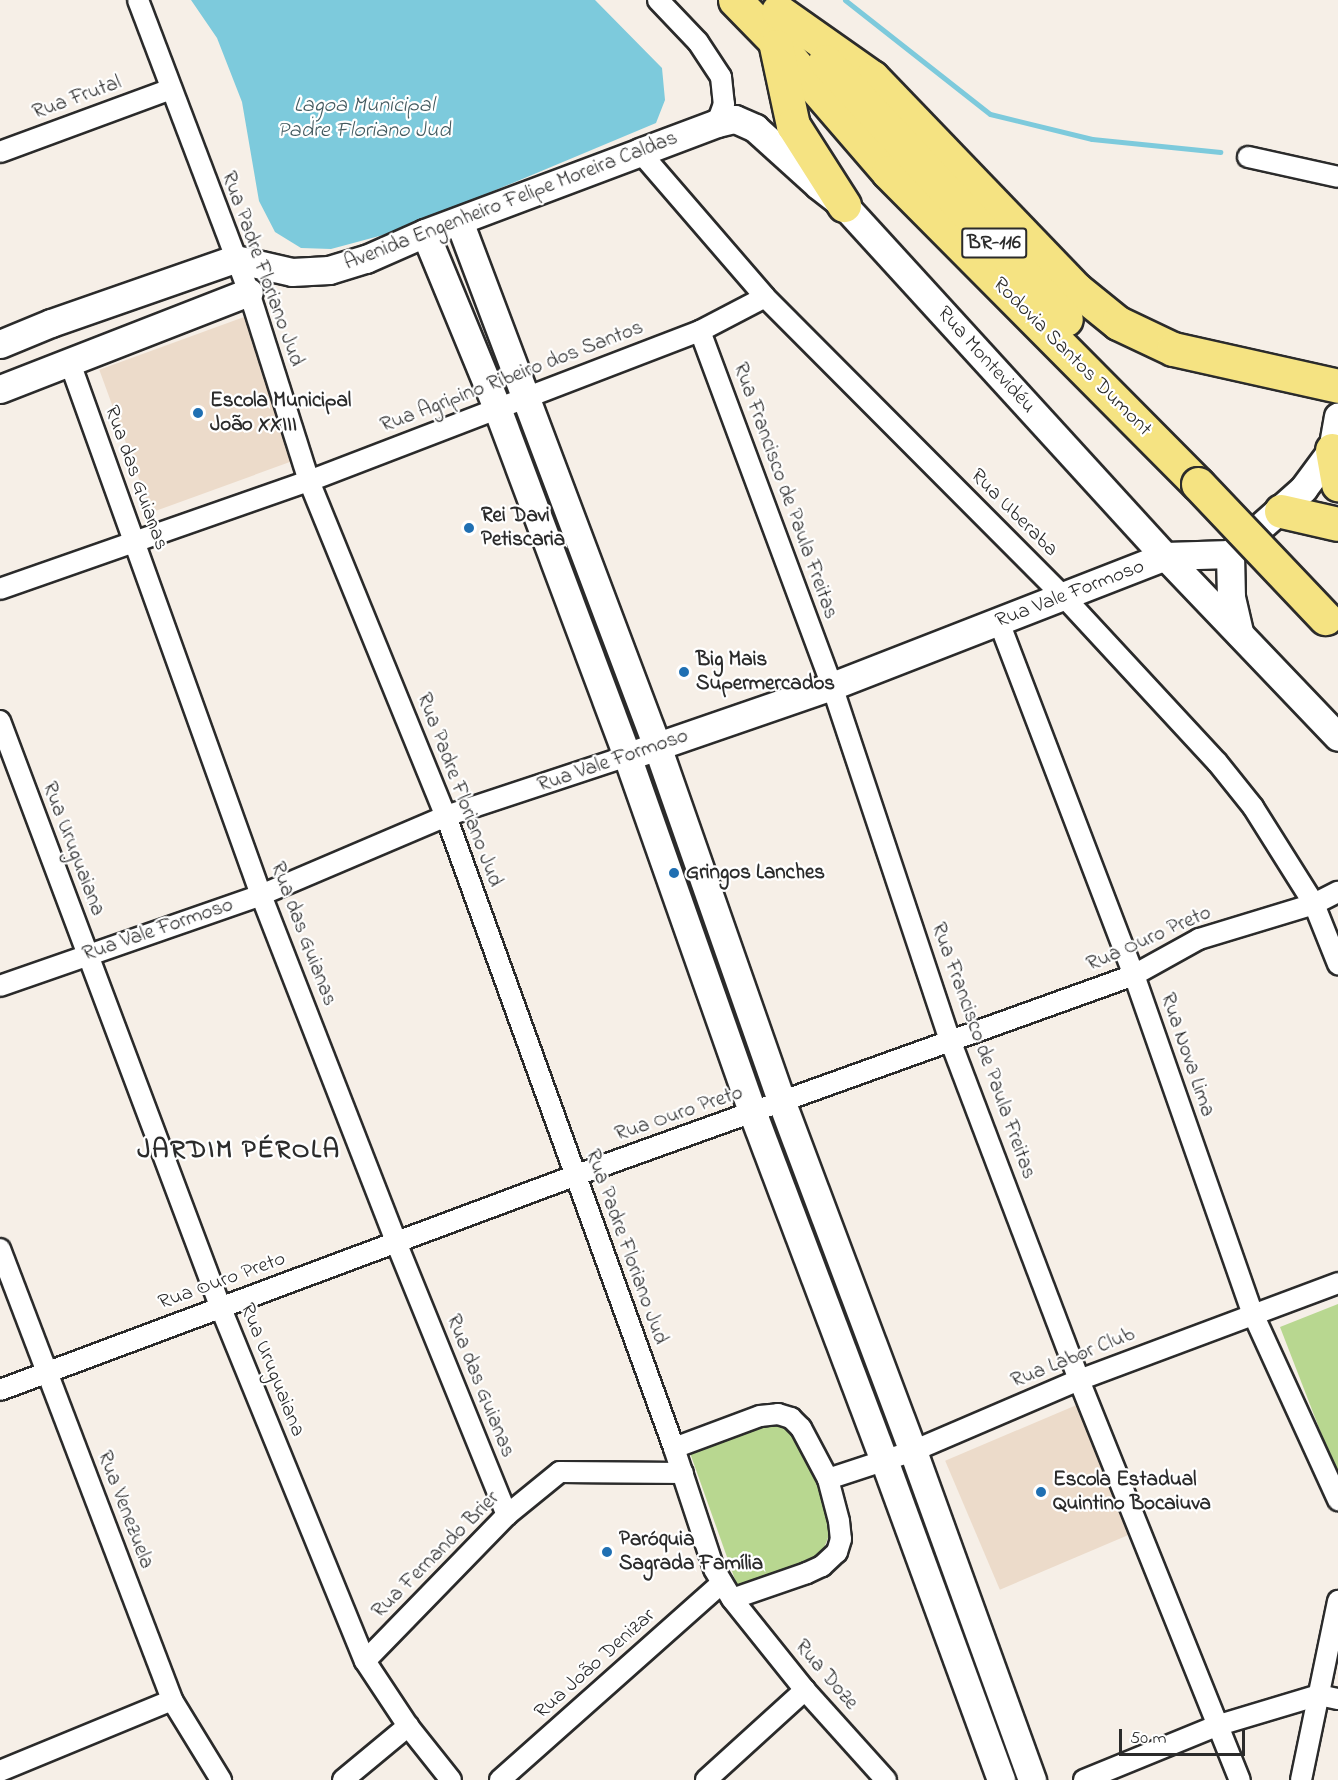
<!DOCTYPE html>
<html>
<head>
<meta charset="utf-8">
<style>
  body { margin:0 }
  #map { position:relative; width:1338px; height:1780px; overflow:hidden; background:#f6efe7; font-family:"Indie Flower",sans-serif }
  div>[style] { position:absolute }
  .built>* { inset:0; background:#ecdbca; transform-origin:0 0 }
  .green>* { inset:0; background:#b8d790 }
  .water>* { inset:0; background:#7dcadc }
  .stream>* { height:5px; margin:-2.5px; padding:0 2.5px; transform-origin:2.5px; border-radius:2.5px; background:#7dcadc }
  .roads { filter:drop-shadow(2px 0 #2b2b2b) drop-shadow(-2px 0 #2b2b2b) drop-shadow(0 2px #2b2b2b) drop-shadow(0 -2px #2b2b2b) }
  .street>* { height:20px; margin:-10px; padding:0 10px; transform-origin:10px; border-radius:10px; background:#fff }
  .secondary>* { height:27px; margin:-13.5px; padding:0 13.5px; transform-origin:13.5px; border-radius:13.5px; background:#fff }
  .highway>* { height:33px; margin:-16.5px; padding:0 16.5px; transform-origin:16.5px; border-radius:16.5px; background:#f5e382 }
  .bridges { filter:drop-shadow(2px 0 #2b2b2b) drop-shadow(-2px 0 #2b2b2b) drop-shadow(0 2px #2b2b2b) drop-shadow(0 -2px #2b2b2b) }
  .highway-bridge>* { height:33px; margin:-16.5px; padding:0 16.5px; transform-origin:16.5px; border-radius:16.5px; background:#f5e382 }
  .dots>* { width:16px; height:16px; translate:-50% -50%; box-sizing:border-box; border:3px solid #fff; border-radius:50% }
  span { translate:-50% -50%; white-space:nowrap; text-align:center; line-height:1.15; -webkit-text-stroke:4.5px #fff; paint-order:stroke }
  .shield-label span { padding:2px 4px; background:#fff; border:2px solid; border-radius:4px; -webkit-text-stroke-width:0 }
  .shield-label { font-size:20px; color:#2b2b2b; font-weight:700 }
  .street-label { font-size:21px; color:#2b2b2b }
  .poi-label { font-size:21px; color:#2b2b2b; font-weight:700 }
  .left { translate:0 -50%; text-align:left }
  .water-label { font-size:22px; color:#445b60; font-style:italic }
  .district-label { font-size:27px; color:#2b2b2b; font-weight:700; letter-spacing:1.5px }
  .scale { position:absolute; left:1119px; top:1729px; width:126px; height:27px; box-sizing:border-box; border:3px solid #2b2b2b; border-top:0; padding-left:8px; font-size:18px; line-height:21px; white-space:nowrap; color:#2b2b2b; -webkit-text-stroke:4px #fff; paint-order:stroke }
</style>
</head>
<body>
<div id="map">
  <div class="built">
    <i style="left:244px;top:317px;width:152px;height:154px;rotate:70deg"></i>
    <i style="left:1086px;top:1401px;width:140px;height:153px;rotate:67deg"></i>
  </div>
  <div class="green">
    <i style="clip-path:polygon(1338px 1304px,1338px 1477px,1280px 1327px)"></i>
    <i style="clip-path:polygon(770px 1421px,783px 1424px,796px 1433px,829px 1515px,829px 1535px,820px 1559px,738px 1588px,690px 1453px)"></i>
  </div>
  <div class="water">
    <i style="clip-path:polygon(191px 0,595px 0,662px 68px,665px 100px,656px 123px,398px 231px,331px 249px,301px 248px,275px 232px,259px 201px,242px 102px,217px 38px)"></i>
  </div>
  <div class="stream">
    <i style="left:845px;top:0;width:184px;rotate:38.2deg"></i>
    <i style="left:990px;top:114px;width:105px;rotate:13.8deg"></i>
    <i style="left:1092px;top:139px;width:129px;rotate:5.8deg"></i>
  </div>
  <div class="roads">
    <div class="street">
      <i style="left:138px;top:0;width:312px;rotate:69.2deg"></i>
      <i style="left:249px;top:292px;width:198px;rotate:72.4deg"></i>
      <i style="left:309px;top:481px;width:362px;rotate:67.8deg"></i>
      <i style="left:446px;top:816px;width:672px;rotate:70.16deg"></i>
      <i style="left:674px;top:1448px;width:127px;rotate:71.7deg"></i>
      <i style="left:714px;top:1569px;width:35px;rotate:59deg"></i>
      <i style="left:732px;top:1599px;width:117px;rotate:51.3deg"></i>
      <i style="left:805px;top:1690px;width:121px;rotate:48deg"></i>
      <i style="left:658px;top:0;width:58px;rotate:46.4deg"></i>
      <i style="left:698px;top:42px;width:42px;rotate:56.7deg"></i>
      <i style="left:721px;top:77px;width:27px;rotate:84deg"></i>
      <i style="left:724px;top:104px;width:20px;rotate:110deg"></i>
      <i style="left:0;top:152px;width:182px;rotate:-20.2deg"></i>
      <i style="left:640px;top:152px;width:191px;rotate:49.2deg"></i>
      <i style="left:765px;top:297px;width:425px;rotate:45.1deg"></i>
      <i style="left:1065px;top:598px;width:224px;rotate:47.2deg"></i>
      <i style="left:1217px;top:762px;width:58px;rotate:51.3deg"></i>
      <i style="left:1253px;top:807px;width:115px;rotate:57.8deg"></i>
      <i style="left:1314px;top:904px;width:65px;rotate:68.2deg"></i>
      <i style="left:1248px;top:157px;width:92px;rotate:12.5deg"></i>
      <i style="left:700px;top:331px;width:379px;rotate:69.6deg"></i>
      <i style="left:832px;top:686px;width:373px;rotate:71.6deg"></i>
      <i style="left:950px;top:1040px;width:364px;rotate:69.2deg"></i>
      <i style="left:1079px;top:1380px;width:431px;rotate:68.1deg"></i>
      <i style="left:70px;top:363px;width:565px;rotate:70.25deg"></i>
      <i style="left:261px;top:895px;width:372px;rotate:68.7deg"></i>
      <i style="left:396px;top:1242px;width:295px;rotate:67.9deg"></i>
      <i style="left:0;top:589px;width:327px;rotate:-19.3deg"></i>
      <i style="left:309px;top:481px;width:419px;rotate:-21deg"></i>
      <i style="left:700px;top:331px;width:73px;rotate:-27.6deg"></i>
      <i style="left:999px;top:622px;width:378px;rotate:69.1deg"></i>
      <i style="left:1134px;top:975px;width:359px;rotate:70.7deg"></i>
      <i style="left:1253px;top:1314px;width:205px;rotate:65.4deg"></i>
      <i style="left:0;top:721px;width:625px;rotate:69.39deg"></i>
      <i style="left:220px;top:1306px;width:383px;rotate:67.8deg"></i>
      <i style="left:365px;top:1661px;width:78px;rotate:56.5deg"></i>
      <i style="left:408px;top:1726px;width:69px;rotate:51.5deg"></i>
      <i style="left:0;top:986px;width:276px;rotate:-19.2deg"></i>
      <i style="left:261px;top:895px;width:201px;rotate:-23.1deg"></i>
      <i style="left:446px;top:816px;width:191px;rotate:-18.3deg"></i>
      <i style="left:0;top:1249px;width:483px;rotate:69.1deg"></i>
      <i style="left:172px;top:1700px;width:94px;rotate:58.5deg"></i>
      <i style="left:0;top:1390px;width:613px;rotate:-20.45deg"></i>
      <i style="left:574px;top:1176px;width:595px;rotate:-19.74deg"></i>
      <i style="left:1134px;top:975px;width:74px;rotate:-29deg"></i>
      <i style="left:1199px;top:939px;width:120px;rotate:-16.9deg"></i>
      <i style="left:1314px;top:904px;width:27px;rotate:-27deg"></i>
      <i style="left:674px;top:1448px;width:92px;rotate:-20.4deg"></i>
      <i style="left:760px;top:1416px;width:18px;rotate:-6deg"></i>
      <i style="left:778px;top:1414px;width:14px;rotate:17deg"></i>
      <i style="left:791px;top:1418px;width:14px;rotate:45deg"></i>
      <i style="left:801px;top:1428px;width:58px;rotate:62.1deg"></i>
      <i style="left:828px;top:1479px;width:43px;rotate:75.3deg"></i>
      <i style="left:839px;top:1521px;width:18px;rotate:84deg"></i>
      <i style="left:841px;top:1539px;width:14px;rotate:107deg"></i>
      <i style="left:837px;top:1552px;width:21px;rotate:137deg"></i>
      <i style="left:822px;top:1566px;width:17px;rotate:155deg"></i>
      <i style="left:807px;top:1573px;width:79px;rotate:160.9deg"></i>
      <i style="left:828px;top:1479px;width:89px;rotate:-18.2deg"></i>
      <i style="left:913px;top:1451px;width:181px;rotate:-23.2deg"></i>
      <i style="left:1079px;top:1380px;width:277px;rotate:-20.5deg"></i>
      <i style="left:365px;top:1661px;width:204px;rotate:-45.8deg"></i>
      <i style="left:507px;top:1515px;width:68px;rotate:-39.1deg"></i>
      <i style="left:560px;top:1472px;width:123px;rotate:0.5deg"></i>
      <i style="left:0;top:1771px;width:186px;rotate:-22.4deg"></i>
      <i style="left:343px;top:1780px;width:85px;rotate:-39.7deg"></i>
      <i style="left:500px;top:1780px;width:297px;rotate:-41.6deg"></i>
      <i style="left:706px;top:1780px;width:134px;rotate:-42.3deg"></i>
      <i style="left:1084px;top:1780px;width:146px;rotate:-22.2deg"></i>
      <i style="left:1219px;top:1725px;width:104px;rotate:-16.7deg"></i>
      <i style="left:1319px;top:1695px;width:19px;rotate:12deg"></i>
      <i style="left:1301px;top:1780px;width:183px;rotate:-78.3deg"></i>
    </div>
    <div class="secondary">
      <i style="left:459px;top:221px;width:561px;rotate:69.34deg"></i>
      <i style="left:657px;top:746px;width:378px;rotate:70.7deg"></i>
      <i style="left:782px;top:1103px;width:372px;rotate:69.4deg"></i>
      <i style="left:913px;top:1451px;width:350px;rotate:70.1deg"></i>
      <i style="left:425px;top:233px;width:189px;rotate:67.6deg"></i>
      <i style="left:497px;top:408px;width:371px;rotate:69.5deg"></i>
      <i style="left:627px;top:756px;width:380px;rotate:70.6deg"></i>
      <i style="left:753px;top:1114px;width:370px;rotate:69.3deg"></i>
      <i style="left:884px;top:1460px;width:341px;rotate:69.9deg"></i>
      <i style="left:0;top:344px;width:55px;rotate:-22.4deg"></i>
      <i style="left:51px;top:323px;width:195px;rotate:-19.2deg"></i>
      <i style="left:235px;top:259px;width:58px;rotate:12.8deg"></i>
      <i style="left:292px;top:272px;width:37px;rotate:-3deg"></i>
      <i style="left:329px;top:270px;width:39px;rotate:-17deg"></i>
      <i style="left:366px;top:259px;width:64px;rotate:-23.8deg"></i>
      <i style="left:425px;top:233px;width:230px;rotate:-20.6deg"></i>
      <i style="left:640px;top:152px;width:82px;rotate:-20.6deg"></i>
      <i style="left:717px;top:123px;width:18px;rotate:-13deg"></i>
      <i style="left:735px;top:119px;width:22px;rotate:24deg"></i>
      <i style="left:755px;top:128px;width:85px;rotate:42.1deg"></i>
      <i style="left:818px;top:185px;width:33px;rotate:38deg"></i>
      <i style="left:844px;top:205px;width:476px;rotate:47.6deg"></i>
      <i style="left:1165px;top:556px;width:250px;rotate:46.3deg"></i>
      <i style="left:0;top:389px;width:267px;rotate:-21.3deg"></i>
      <i style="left:1233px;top:551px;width:94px;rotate:-41.5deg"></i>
      <i style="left:1303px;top:489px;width:49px;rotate:-53.4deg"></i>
      <i style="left:1332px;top:450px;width:34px;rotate:-80deg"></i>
      <i style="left:1230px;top:554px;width:43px;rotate:88.7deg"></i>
      <i style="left:1231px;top:597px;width:37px;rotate:77deg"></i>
      <i style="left:640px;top:752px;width:203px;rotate:-19deg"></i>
      <i style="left:832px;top:686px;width:357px;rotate:-21.3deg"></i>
      <i style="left:1165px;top:556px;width:65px;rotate:-1.8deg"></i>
    </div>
    <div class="highway">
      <i style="left:735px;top:0;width:57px;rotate:45.7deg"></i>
      <i style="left:775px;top:41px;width:173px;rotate:49.2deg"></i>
      <i style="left:888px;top:172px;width:440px;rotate:45.2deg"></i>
      <i style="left:778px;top:11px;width:115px;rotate:35.1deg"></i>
      <i style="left:872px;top:77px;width:294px;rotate:46.1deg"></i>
      <i style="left:1076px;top:289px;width:54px;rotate:39deg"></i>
      <i style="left:1118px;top:323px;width:61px;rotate:25.3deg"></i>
      <i style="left:1173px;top:349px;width:169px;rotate:12.6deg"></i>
      <i style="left:776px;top:46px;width:81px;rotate:77.9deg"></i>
      <i style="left:793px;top:125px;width:95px;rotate:57.5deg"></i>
      <i style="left:825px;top:61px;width:353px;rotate:47deg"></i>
      <i style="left:1332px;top:450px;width:35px;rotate:80deg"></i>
      <i style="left:1281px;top:511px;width:58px;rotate:12.8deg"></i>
    </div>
  </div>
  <div class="bridges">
    <div class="highway-bridge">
      <i style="left:1198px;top:484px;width:185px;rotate:46.5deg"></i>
    </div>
  </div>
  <div class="dots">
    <i style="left:198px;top:413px;background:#1f6fb2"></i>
    <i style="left:469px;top:528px;background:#1f6fb2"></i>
    <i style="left:684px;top:672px;background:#1f6fb2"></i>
    <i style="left:674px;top:873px;background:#1f6fb2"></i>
    <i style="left:1041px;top:1492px;background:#1f6fb2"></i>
    <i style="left:607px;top:1552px;background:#1f6fb2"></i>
  </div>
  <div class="shield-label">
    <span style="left:994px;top:243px">BR-116</span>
  </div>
  <div class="street-label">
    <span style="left:77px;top:98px;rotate:-20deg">Rua Frutal</span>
    <span style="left:511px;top:201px;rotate:-21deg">Avenida Engenheiro Felipe Moreira Caldas</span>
    <span style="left:262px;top:269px;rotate:70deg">Rua Padre Floriano Jud</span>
    <span style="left:1072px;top:357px;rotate:45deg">Rodovia Santos Dumont</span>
    <span style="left:986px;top:360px;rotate:48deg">Rua Montevidéu</span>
    <span style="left:512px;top:377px;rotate:-21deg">Rua Agripino Ribeiro dos Santos</span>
    <span style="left:136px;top:478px;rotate:70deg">Rua das Guianas</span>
    <span style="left:785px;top:491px;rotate:70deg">Rua Francisco de Paula Freitas</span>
    <span style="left:1014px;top:513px;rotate:45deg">Rua Uberaba</span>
    <span style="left:1070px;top:594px;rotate:-21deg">Rua Vale Formoso</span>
    <span style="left:613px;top:761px;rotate:-19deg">Rua Vale Formoso</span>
    <span style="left:459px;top:790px;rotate:69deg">Rua Padre Floriano Jud</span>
    <span style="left:73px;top:849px;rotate:69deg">Rua Uruguaiana</span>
    <span style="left:158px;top:930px;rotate:-19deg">Rua Vale Formoso</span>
    <span style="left:303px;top:934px;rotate:69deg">Rua das Guianas</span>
    <span style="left:1149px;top:939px;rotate:-24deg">Rua Ouro Preto</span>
    <span style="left:983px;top:1051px;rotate:70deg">Rua Francisco de Paula Freitas</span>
    <span style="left:1187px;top:1055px;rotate:71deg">Rua Nova Lima</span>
    <span style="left:679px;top:1114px;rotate:-19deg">Rua Ouro Preto</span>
    <span style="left:626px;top:1247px;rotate:70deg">Rua Padre Floriano Jud</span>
    <span style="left:222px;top:1281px;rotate:-20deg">Rua Ouro Preto</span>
    <span style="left:1073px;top:1358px;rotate:-22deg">Rua Labor Club</span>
    <span style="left:272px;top:1370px;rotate:68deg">Rua Uruguaiana</span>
    <span style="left:480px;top:1386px;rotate:68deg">Rua das Guianas</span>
    <span style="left:125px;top:1510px;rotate:69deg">Rua Venezuela</span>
    <span style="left:436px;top:1555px;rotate:-45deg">Rua Fernando Brier</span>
    <span style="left:595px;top:1664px;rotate:-42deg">Rua João Denizar</span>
    <span style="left:826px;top:1675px;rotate:49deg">Rua Doze</span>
  </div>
  <div class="poi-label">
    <span class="left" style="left:210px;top:413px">Escola Municipal<br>João XXIII</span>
    <span class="left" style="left:481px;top:528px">Rei Davi<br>Petiscaria</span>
    <span class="left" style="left:696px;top:672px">Big Mais<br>Supermercados</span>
    <span class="left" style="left:686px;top:873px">Gringos Lanches</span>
    <span class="left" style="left:1053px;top:1492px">Escola Estadual<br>Quintino Bocaiuva</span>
    <span class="left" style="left:619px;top:1552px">Paróquia<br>Sagrada Família</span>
  </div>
  <div class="water-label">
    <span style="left:364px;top:119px">Lagoa Municipal<br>Padre Floriano Jud</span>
  </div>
  <div class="district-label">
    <span style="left:239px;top:1151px">JARDIM PÉROLA</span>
  </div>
  <div class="scale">50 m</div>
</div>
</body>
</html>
